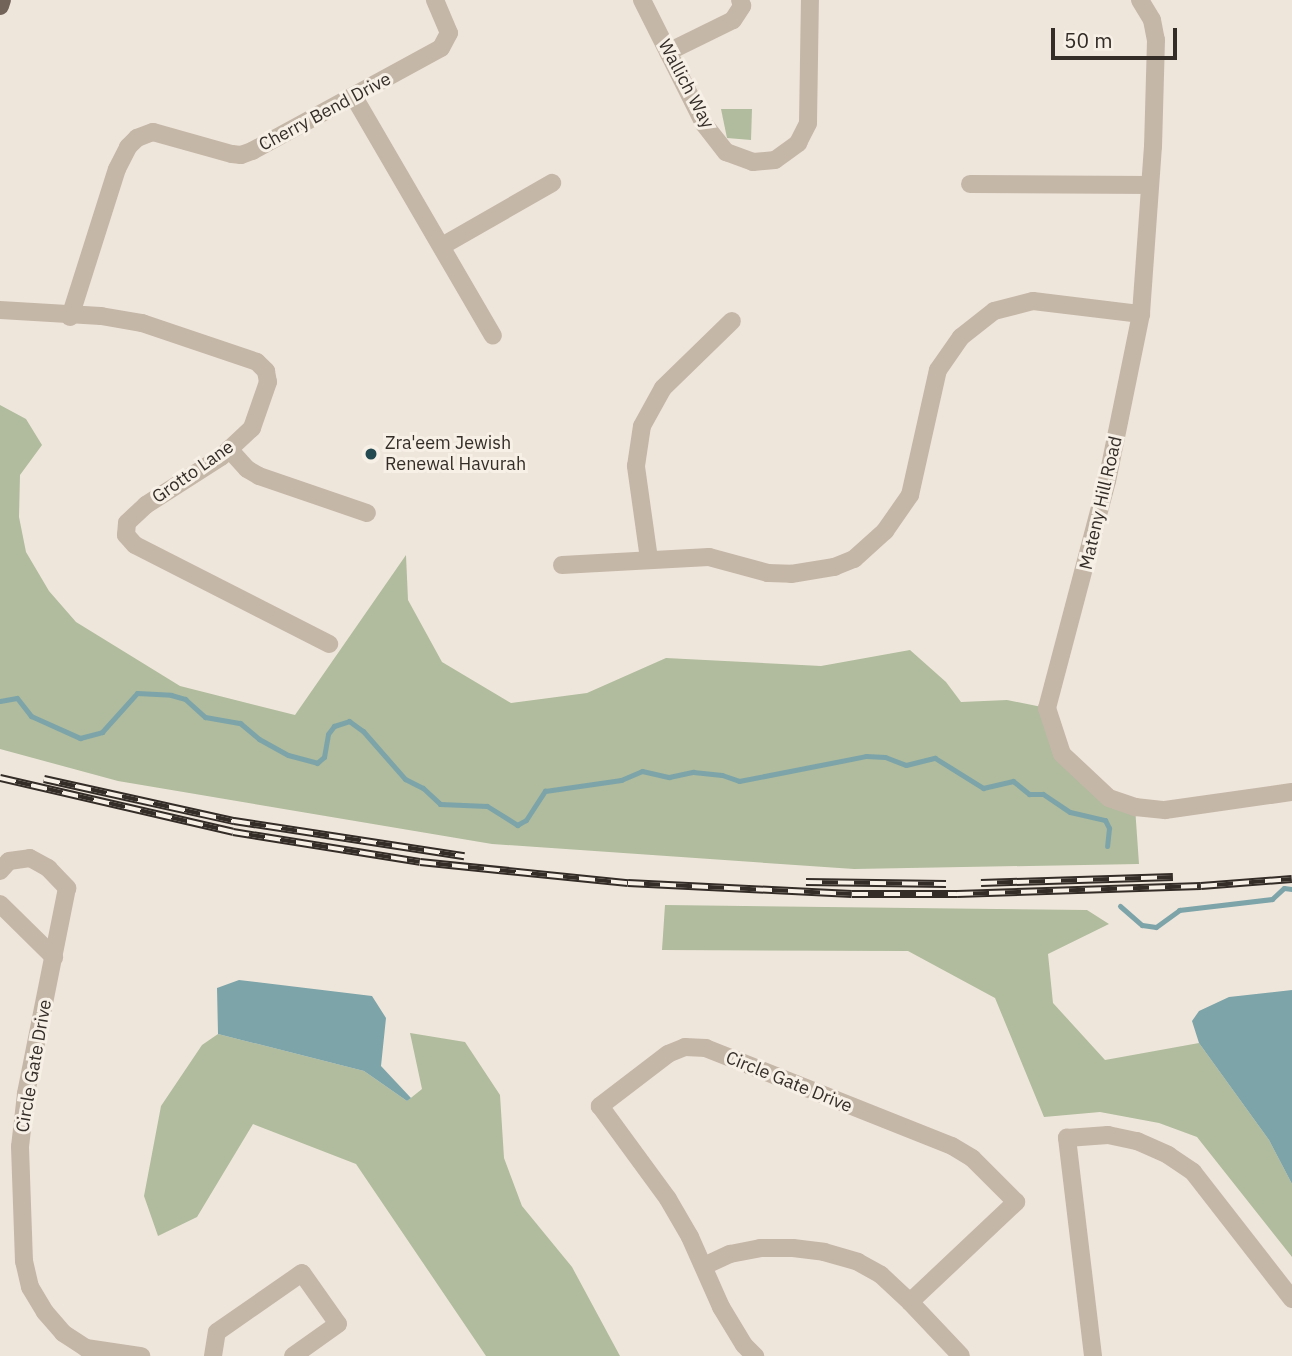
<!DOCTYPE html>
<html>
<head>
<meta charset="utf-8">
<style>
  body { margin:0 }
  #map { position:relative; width:1292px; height:1356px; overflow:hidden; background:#efe6db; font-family:"IBM Plex Sans",sans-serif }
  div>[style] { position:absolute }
  .green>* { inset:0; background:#b0bc9d }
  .water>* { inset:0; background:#7da4a9 }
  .stream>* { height:5px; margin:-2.5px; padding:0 2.5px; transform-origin:2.5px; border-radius:2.5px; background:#7da4a9 }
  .minor>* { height:18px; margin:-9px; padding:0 9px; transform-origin:9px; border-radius:9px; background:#c5b7a8 }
  .major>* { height:18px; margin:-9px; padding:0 9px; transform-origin:9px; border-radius:9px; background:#73645a }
  .rail>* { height:8px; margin-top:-4px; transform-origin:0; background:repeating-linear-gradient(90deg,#f7f0e7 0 16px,#332c27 0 32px); box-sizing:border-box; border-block:2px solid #332c27 }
  .dots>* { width:19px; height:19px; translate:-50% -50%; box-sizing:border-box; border:4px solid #f7f0e7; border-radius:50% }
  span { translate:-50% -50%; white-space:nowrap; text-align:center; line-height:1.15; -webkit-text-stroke:6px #f7f0e7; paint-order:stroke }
  .street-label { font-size:18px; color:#332c27 }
  .poi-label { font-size:18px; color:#332c27 }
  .left { translate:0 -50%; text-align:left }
  .scale { position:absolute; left:1051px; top:28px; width:126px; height:32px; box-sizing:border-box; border:4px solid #332c27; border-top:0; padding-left:9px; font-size:21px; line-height:24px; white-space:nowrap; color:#332c27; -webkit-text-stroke:5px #f7f0e7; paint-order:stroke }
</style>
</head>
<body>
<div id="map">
  <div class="green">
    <i style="clip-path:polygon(721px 109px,752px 109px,751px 140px,727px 138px)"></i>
    <i style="clip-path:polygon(0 405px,26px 419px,42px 445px,20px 475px,19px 517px,26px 552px,49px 591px,76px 622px,180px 686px,295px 715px,406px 555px,408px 600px,442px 662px,511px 703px,587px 693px,666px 658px,821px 666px,910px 650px,946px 682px,961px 702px,1007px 700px,1047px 708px,1062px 754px,1135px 807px,1139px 864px,854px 869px,492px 844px,118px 781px,0 749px)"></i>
    <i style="clip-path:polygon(665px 905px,1087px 910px,1109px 924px,1048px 954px,1053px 1003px,1105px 1060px,1199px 1043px,1269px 1140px,1292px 1184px,1292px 1257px,1197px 1137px,1159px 1123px,1100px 1112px,1044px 1117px,995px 998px,908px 951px,662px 950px)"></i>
    <i style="clip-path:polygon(410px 1033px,465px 1042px,500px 1095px,504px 1158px,522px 1206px,572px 1267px,620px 1356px,486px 1356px,356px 1164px,253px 1124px,197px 1217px,158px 1236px,144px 1196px,161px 1106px,202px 1045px,218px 1034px,364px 1071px,407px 1101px,422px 1089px)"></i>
  </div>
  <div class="water">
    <i style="clip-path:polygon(239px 980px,372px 996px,386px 1018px,381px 1066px,411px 1098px,407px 1101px,364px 1071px,218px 1034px,217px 988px)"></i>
    <i style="clip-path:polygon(1292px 990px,1292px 1184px,1269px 1140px,1199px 1043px,1192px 1021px,1199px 1011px,1229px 997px)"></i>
  </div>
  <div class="stream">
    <i style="left:0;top:701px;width:17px;rotate:-10deg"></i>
    <i style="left:17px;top:698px;width:23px;rotate:52deg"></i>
    <i style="left:31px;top:716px;width:54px;rotate:24.2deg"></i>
    <i style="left:80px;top:738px;width:23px;rotate:-15deg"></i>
    <i style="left:102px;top:732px;width:52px;rotate:-48.1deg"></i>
    <i style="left:137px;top:693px;width:34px;rotate:3deg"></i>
    <i style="left:171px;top:695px;width:15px;rotate:16deg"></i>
    <i style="left:185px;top:699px;width:27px;rotate:42deg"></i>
    <i style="left:205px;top:717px;width:36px;rotate:10deg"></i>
    <i style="left:240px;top:723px;width:25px;rotate:40deg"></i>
    <i style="left:259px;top:739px;width:33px;rotate:29deg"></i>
    <i style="left:288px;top:755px;width:30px;rotate:15deg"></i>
    <i style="left:317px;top:763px;width:9px;rotate:-41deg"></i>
    <i style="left:324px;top:757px;width:23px;rotate:-80deg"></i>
    <i style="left:328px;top:734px;width:10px;rotate:-53deg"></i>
    <i style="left:334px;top:726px;width:16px;rotate:-18deg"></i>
    <i style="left:349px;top:721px;width:17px;rotate:36deg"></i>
    <i style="left:363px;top:731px;width:64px;rotate:48.8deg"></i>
    <i style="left:405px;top:779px;width:20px;rotate:27deg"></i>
    <i style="left:423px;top:788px;width:23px;rotate:43deg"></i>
    <i style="left:440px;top:804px;width:47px;rotate:2.4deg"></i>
    <i style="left:487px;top:806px;width:36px;rotate:32deg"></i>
    <i style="left:517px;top:825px;width:10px;rotate:-29deg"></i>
    <i style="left:526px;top:820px;width:35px;rotate:-57deg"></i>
    <i style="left:545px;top:791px;width:77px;rotate:-8.2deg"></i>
    <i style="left:621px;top:780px;width:23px;rotate:-23deg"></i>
    <i style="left:642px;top:771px;width:28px;rotate:13deg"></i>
    <i style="left:669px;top:777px;width:25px;rotate:-12deg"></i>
    <i style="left:693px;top:772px;width:29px;rotate:6deg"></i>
    <i style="left:722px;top:775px;width:18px;rotate:19deg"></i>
    <i style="left:739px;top:781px;width:129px;rotate:-11.1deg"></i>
    <i style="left:866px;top:756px;width:19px;rotate:3deg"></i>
    <i style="left:885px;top:757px;width:22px;rotate:21deg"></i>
    <i style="left:906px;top:765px;width:30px;rotate:-14deg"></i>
    <i style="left:935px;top:758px;width:57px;rotate:32deg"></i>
    <i style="left:983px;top:788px;width:31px;rotate:-13deg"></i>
    <i style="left:1013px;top:781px;width:21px;rotate:39deg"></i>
    <i style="left:1029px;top:794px;width:14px"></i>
    <i style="left:1043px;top:794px;width:32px;rotate:34deg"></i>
    <i style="left:1070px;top:812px;width:36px;rotate:13deg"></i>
    <i style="left:1105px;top:820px;width:9px;rotate:63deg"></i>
    <i style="left:1109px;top:828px;width:18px;rotate:96deg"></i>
    <i style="left:1120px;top:906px;width:29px;rotate:41deg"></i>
    <i style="left:1142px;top:925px;width:14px;rotate:8deg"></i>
    <i style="left:1156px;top:927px;width:29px;rotate:-36deg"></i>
    <i style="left:1179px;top:910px;width:94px;rotate:-6.7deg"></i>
    <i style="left:1272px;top:899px;width:16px;rotate:-43deg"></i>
    <i style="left:1284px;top:888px;width:8px;rotate:7deg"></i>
  </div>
  <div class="minor">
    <i style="left:642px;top:0;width:139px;rotate:63.4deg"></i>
    <i style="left:704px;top:124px;width:36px;rotate:52deg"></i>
    <i style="left:726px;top:152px;width:29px;rotate:20deg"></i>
    <i style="left:753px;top:162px;width:22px;rotate:-5deg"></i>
    <i style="left:775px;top:160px;width:29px;rotate:-36deg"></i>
    <i style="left:798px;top:143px;width:22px;rotate:-63deg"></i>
    <i style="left:808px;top:123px;width:123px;rotate:-89.1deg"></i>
    <i style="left:1140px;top:0;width:23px;rotate:59deg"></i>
    <i style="left:1152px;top:20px;width:20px;rotate:79deg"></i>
    <i style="left:1156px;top:40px;width:106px;rotate:91.6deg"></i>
    <i style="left:1153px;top:146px;width:168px;rotate:94.1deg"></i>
    <i style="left:1141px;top:314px;width:170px;rotate:101.5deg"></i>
    <i style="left:1107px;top:481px;width:235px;rotate:104.8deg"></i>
    <i style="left:1047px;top:708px;width:48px;rotate:71.9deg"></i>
    <i style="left:1062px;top:754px;width:64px;rotate:43.1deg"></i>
    <i style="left:1109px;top:798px;width:28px;rotate:19deg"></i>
    <i style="left:1135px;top:807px;width:30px;rotate:6deg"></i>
    <i style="left:1165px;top:810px;width:128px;rotate:-8.1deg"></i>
    <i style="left:668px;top:52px;width:72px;rotate:-26.2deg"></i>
    <i style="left:733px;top:20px;width:17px;rotate:-57deg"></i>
    <i style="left:742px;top:6px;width:6px;rotate:-108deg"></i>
    <i style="left:354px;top:97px;width:276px;rotate:59.8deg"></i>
    <i style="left:970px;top:184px;width:180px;rotate:0.3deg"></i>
    <i style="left:442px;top:246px;width:127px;rotate:-29.8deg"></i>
    <i style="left:0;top:310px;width:101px;rotate:3.4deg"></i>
    <i style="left:101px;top:316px;width:42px;rotate:9.7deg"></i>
    <i style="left:142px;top:323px;width:121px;rotate:18.7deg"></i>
    <i style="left:257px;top:362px;width:13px;rotate:45deg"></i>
    <i style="left:266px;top:371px;width:11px;rotate:80deg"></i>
    <i style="left:268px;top:382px;width:49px;rotate:109.2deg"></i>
    <i style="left:252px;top:428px;width:42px;rotate:136.9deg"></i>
    <i style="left:221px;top:457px;width:89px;rotate:147.4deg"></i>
    <i style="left:146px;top:505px;width:26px;rotate:137deg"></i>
    <i style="left:127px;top:523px;width:12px;rotate:95deg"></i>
    <i style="left:126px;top:535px;width:13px;rotate:48deg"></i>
    <i style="left:135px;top:545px;width:218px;rotate:27deg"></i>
    <i style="left:70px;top:317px;width:155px;rotate:-72.4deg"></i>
    <i style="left:117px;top:169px;width:25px;rotate:-63deg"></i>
    <i style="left:128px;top:147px;width:13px;rotate:-45deg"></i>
    <i style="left:137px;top:138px;width:17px;rotate:-21deg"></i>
    <i style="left:153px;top:132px;width:82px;rotate:15.6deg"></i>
    <i style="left:232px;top:154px;width:9px;rotate:6deg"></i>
    <i style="left:241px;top:155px;width:12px;rotate:-20deg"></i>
    <i style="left:252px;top:151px;width:215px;rotate:-28.6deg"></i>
    <i style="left:441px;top:48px;width:17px;rotate:-62deg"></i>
    <i style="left:449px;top:33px;width:36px;rotate:-113deg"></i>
    <i style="left:229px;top:449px;width:27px;rotate:48deg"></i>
    <i style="left:247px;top:469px;width:14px;rotate:30deg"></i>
    <i style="left:259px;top:476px;width:114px;rotate:18.9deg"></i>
    <i style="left:649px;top:559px;width:94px;rotate:-98deg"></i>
    <i style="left:636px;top:466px;width:40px;rotate:-81.5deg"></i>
    <i style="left:642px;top:426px;width:43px;rotate:-61.1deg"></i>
    <i style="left:663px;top:388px;width:96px;rotate:-44.2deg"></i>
    <i style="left:562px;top:565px;width:147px;rotate:-3.1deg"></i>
    <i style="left:709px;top:557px;width:61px;rotate:15.2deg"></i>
    <i style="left:768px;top:573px;width:23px;rotate:2deg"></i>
    <i style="left:791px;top:574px;width:44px;rotate:-9.2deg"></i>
    <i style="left:834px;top:567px;width:22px;rotate:-22deg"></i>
    <i style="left:854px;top:559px;width:42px;rotate:-42.1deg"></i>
    <i style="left:885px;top:531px;width:44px;rotate:-55.2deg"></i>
    <i style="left:910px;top:495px;width:128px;rotate:-77.4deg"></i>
    <i style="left:938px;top:370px;width:40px;rotate:-55.1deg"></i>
    <i style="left:961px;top:337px;width:42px;rotate:-38.2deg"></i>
    <i style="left:994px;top:311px;width:40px;rotate:-14.4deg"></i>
    <i style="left:1033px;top:301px;width:109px;rotate:6.9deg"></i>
    <i style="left:0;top:871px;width:13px;rotate:-48deg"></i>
    <i style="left:9px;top:861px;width:21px;rotate:-8deg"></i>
    <i style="left:30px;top:858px;width:21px;rotate:29deg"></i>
    <i style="left:48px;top:868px;width:28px;rotate:46deg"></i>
    <i style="left:67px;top:888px;width:210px;rotate:101.3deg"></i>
    <i style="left:26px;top:1094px;width:53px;rotate:96.5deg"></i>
    <i style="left:20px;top:1147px;width:114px;rotate:88deg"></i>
    <i style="left:24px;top:1261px;width:27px;rotate:77deg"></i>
    <i style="left:30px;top:1287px;width:29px;rotate:59deg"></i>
    <i style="left:45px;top:1312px;width:28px;rotate:49deg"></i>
    <i style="left:63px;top:1333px;width:27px;rotate:33deg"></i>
    <i style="left:86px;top:1348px;width:56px;rotate:8.3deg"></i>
    <i style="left:0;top:904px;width:76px;rotate:44.5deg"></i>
    <i style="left:704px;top:1266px;width:29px;rotate:-25deg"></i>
    <i style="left:730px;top:1254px;width:31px;rotate:-11deg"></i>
    <i style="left:760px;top:1248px;width:33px"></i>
    <i style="left:793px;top:1248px;width:31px;rotate:7deg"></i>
    <i style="left:824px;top:1252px;width:35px;rotate:16deg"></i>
    <i style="left:858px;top:1262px;width:26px;rotate:29deg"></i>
    <i style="left:881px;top:1275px;width:40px;rotate:43deg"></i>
    <i style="left:910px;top:1302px;width:146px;rotate:-43.3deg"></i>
    <i style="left:1016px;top:1202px;width:62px;rotate:-135deg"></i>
    <i style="left:972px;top:1158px;width:23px;rotate:-149deg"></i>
    <i style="left:952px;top:1146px;width:265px;rotate:-158.3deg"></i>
    <i style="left:706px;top:1048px;width:21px;rotate:-177deg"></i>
    <i style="left:685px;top:1047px;width:18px;rotate:158deg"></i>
    <i style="left:668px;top:1054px;width:86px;rotate:142.6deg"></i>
    <i style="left:600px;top:1106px;width:115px;rotate:53.8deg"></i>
    <i style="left:668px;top:1199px;width:44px;rotate:59.9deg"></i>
    <i style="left:690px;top:1237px;width:77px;rotate:66.1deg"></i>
    <i style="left:721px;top:1307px;width:44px;rotate:58.8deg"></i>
    <i style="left:744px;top:1345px;width:16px;rotate:45deg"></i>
    <i style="left:910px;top:1302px;width:74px;rotate:46.6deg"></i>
    <i style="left:213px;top:1356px;width:24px;rotate:-81deg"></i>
    <i style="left:217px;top:1332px;width:103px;rotate:-34.8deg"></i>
    <i style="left:302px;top:1273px;width:62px;rotate:54.8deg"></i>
    <i style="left:338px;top:1324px;width:55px;rotate:144.6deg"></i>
    <i style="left:1093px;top:1356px;width:220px;rotate:-96.8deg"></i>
    <i style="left:1067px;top:1138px;width:41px;rotate:-4.2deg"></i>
    <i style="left:1108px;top:1135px;width:30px;rotate:12deg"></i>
    <i style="left:1137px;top:1141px;width:34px;rotate:24deg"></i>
    <i style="left:1168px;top:1155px;width:30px;rotate:34deg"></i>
    <i style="left:1193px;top:1172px;width:161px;rotate:52.1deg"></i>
  </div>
  <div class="major">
    <i style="left:0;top:6px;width:6px;rotate:-72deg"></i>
  </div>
  <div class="rail">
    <i style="left:0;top:778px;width:239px;rotate:13deg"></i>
    <i style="left:233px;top:832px;width:189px;rotate:9.1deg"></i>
    <i style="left:420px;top:862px;width:209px;rotate:5.8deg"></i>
    <i style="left:628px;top:883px;width:224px;rotate:2.8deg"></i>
    <i style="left:852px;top:894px;width:105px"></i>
    <i style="left:957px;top:894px;width:244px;rotate:-1.9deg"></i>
    <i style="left:1201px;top:886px;width:91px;rotate:-4.4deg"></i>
    <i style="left:44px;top:779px;width:195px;rotate:12.5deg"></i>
    <i style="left:234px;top:821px;width:233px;rotate:8.7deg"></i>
    <i style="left:806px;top:882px;width:140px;rotate:0.8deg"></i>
    <i style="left:981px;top:883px;width:192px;rotate:-1.8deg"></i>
  </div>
  <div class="dots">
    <i style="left:371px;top:454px;background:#224a50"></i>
  </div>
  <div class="street-label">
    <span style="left:686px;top:84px;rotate:62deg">Wallich Way</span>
    <span style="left:325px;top:112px;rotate:-28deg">Cherry Bend Drive</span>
    <span style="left:193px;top:472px;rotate:-35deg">Grotto Lane</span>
    <span style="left:1101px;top:503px;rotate:-77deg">Mateny Hill Road</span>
    <span style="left:34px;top:1066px;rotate:-80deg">Circle Gate Drive</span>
    <span style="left:789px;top:1082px;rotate:22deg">Circle Gate Drive</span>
  </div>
  <div class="poi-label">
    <span class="left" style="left:385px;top:454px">Zra'eem Jewish<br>Renewal Havurah</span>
  </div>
  <div class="scale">50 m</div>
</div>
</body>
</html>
